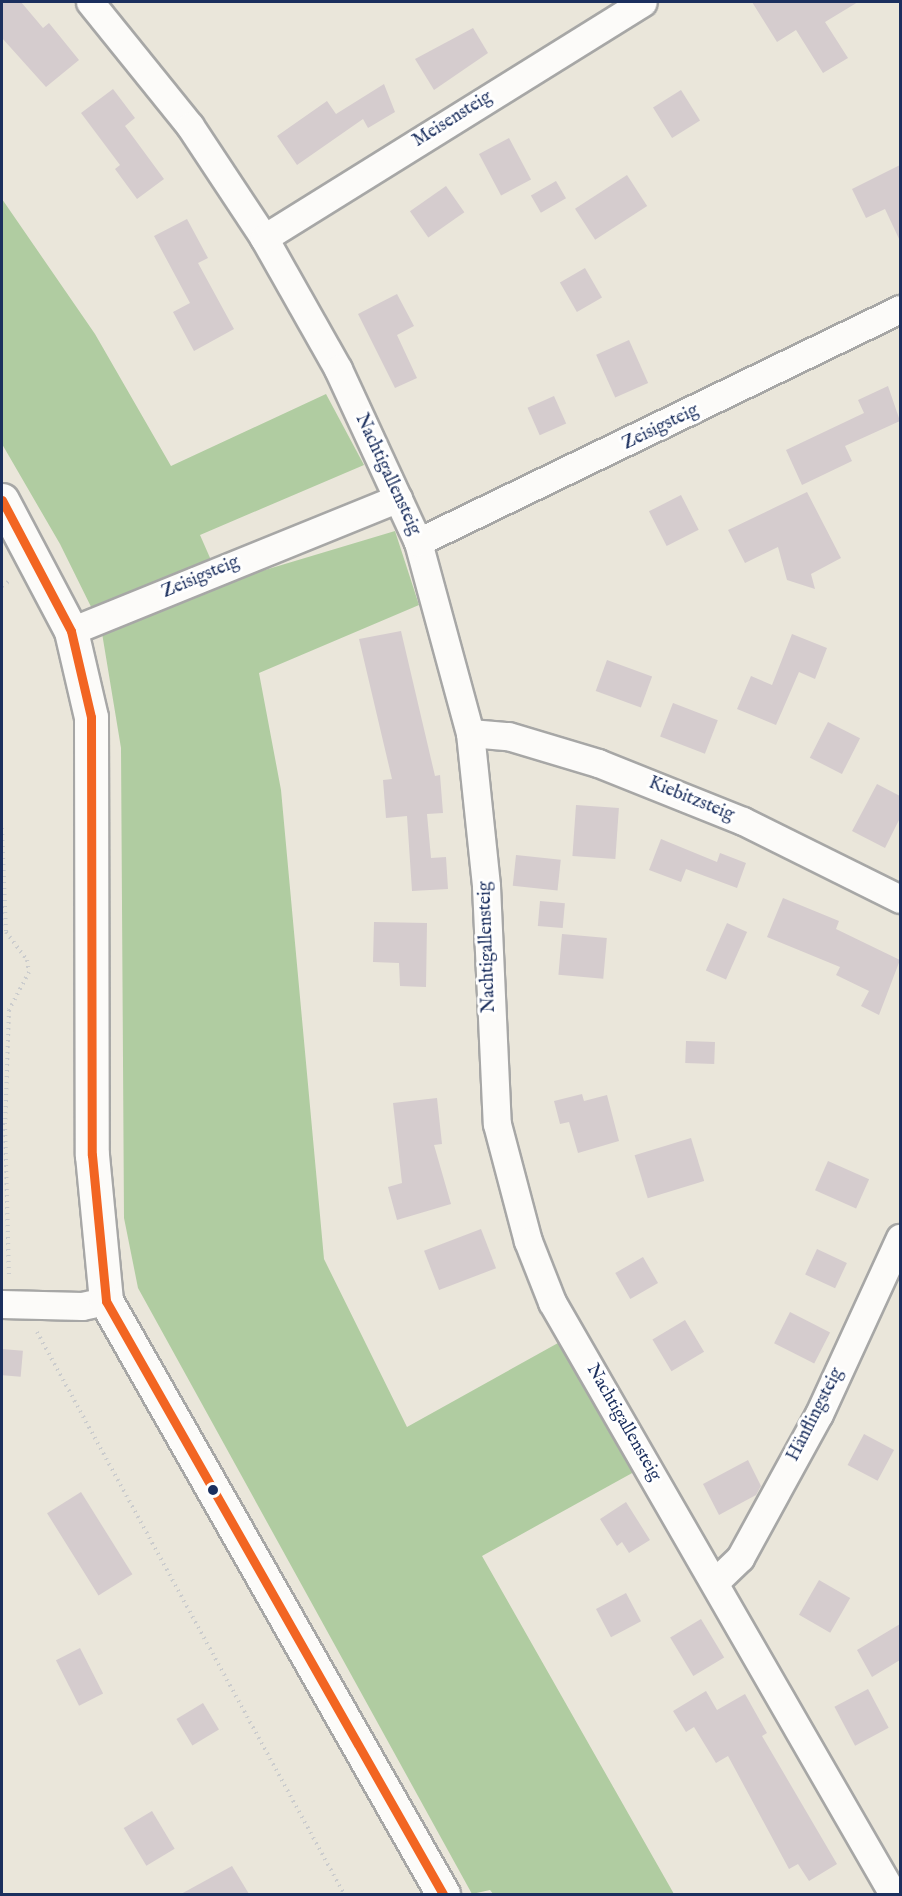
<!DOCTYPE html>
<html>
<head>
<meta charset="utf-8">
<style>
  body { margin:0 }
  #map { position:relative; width:902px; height:1896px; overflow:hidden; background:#eae6da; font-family:"IM FELL English",serif }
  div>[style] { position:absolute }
  .forest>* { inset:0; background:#b0cca1 }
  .building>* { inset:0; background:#d5ccce; transform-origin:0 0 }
  .path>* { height:4px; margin-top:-2px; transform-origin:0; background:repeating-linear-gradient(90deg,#cbcccd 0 1.5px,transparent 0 6px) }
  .roads { filter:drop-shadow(2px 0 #a7a7a6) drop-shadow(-2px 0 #a7a7a6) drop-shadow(0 2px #a7a7a6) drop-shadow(0 -2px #a7a7a6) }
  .minor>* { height:27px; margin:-13.5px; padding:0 13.5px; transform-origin:13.5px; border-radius:13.5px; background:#fcfbf9 }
  .major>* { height:33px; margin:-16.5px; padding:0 16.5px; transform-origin:16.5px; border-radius:16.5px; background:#fcfbf9 }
  .bus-1>* { height:9px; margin:-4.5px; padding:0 4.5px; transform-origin:4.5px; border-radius:4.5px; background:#f26522 }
  .dots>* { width:16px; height:16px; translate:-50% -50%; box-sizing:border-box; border:3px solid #fff; border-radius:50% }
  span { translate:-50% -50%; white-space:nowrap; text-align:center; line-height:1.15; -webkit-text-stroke:6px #fff; paint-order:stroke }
  .street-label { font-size:18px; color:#1b2f5e }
  .frame { position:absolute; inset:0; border:3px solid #1b2f5e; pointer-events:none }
</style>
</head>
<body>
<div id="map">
  <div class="forest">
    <i style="clip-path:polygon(2px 199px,95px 334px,171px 466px,326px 394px,364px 465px,200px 535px,221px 583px,395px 531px,419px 605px,259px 673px,281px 790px,324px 1259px,407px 1427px,558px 1343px,634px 1472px,482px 1556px,674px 1894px,493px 1894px,490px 1890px,472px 1894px,138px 1288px,124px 1218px,121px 748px,101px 627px,60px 544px,2px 444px)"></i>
  </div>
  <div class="building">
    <i style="clip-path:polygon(2px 2px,21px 2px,43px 28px,49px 23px,79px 60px,46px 87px,2px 38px)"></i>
    <i style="clip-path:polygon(752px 2px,858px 2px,825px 22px,848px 58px,823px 73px,796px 30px,777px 42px)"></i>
    <i style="clip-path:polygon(473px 28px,488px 53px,434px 90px,415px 59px)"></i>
    <i style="clip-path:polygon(384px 84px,395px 112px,368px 128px,363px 119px,297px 165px,277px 136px,327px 101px,336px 114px)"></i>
    <i style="clip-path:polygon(113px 89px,135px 118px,125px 126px,164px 179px,137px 199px,115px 169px,120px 165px,81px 113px)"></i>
    <i style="left:681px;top:90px;width:36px;height:33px;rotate:58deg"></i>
    <i style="left:509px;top:138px;width:47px;height:34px;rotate:62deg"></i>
    <i style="clip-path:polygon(900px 165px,900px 241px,885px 209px,866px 218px,852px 189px)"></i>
    <i style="left:627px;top:175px;width:37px;height:62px;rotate:57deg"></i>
    <i style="left:556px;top:181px;width:20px;height:29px;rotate:60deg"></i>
    <i style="left:446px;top:186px;width:32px;height:44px;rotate:55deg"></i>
    <i style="clip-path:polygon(187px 219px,208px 258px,198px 263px,234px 329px,194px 351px,173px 312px,190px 303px,154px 236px)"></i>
    <i style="left:585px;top:268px;width:34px;height:29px;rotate:60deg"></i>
    <i style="clip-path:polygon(397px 294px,414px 326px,397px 335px,417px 378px,395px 388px,358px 314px)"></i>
    <i style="left:629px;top:340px;width:47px;height:36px;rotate:66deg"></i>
    <i style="clip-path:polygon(888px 386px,900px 421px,845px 446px,852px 461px,802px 485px,786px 450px,864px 413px,858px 400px)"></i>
    <i style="left:554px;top:396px;width:30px;height:29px;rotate:66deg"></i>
    <i style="clip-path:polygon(807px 492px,841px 558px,811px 574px,815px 589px,787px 580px,778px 547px,745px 563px,728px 530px)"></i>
    <i style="left:681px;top:495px;width:39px;height:36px;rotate:63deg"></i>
    <i style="clip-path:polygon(401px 631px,435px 776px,440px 775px,443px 813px,427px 814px,431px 858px,446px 857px,448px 889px,412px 891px,407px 816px,386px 818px,383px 780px,392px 779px,359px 639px)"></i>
    <i style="clip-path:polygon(792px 634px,827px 648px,815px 679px,799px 672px,776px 725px,737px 709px,751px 676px,772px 685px)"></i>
    <i style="left:607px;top:660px;width:48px;height:33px;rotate:20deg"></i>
    <i style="left:673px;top:703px;width:48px;height:36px;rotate:21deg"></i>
    <i style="left:828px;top:722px;width:36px;height:40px;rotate:27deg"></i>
    <i style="clip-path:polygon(877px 784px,900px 796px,900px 818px,885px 848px,852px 831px)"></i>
    <i style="left:576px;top:805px;width:43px;height:51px;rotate:4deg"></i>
    <i style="clip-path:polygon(661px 839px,717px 862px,720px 853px,746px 863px,737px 888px,686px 869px,681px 882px,649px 870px)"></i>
    <i style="left:516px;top:855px;width:45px;height:31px;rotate:6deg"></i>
    <i style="clip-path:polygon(783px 898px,839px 921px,836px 929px,900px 960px,879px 1015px,861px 1006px,869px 991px,836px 975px,840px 967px,767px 937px)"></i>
    <i style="left:540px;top:901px;width:25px;height:25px;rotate:5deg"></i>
    <i style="clip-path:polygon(374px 922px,427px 923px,426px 987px,400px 986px,399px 963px,373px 962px)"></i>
    <i style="left:727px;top:923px;width:22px;height:52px;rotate:24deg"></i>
    <i style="left:562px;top:934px;width:45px;height:41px;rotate:5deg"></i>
    <i style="left:686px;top:1041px;width:29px;height:22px;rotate:2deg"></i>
    <i style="clip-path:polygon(582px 1094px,584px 1101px,607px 1095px,619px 1141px,578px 1153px,569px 1122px,560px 1124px,554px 1101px)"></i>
    <i style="clip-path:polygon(437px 1098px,442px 1144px,434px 1145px,451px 1204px,397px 1220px,388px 1187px,402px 1183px,393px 1103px)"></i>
    <i style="left:691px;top:1138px;width:45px;height:59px;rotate:73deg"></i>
    <i style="left:828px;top:1161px;width:45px;height:32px;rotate:24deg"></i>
    <i style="left:481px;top:1229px;width:42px;height:61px;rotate:69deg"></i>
    <i style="left:817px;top:1249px;width:33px;height:28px;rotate:25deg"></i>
    <i style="left:643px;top:1257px;width:30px;height:32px;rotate:60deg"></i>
    <i style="left:790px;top:1312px;width:45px;height:35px;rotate:27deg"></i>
    <i style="left:685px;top:1320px;width:37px;height:38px;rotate:59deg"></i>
    <i style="left:2px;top:1349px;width:21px;height:26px;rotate:5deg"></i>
    <i style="left:864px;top:1434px;width:34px;height:35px;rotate:28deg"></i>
    <i style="clip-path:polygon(748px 1460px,761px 1486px,756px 1495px,719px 1515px,703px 1484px)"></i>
    <i style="left:81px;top:1492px;width:97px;height:40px;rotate:58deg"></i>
    <i style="clip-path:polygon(626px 1502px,650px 1540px,629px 1553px,622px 1542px,617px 1546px,600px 1519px)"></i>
    <i style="left:819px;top:1580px;width:36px;height:40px;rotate:30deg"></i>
    <i style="left:626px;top:1593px;width:32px;height:34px;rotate:62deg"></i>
    <i style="left:701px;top:1619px;width:45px;height:36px;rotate:59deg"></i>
    <i style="clip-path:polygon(900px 1624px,900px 1660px,872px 1677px,857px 1650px)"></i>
    <i style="left:80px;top:1648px;width:51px;height:27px;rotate:63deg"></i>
    <i style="left:868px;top:1689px;width:44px;height:38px;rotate:62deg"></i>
    <i style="clip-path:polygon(706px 1691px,717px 1710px,745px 1694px,767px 1733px,762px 1736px,837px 1864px,809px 1881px,798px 1864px,789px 1869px,728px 1756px,716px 1763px,694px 1727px,686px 1732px,673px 1711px)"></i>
    <i style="left:203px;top:1703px;width:31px;height:31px;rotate:59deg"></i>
    <i style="left:152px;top:1811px;width:44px;height:33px;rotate:59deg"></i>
    <i style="clip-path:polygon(232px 1866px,249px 1894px,181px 1894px)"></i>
  </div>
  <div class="path">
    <i style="left:2px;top:586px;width:11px;rotate:-34deg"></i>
    <i style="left:2px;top:828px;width:104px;rotate:87.8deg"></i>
    <i style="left:6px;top:932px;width:35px;rotate:53deg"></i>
    <i style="left:27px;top:960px;width:12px;rotate:81deg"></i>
    <i style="left:29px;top:972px;width:43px;rotate:117.8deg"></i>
    <i style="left:9px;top:1010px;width:113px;rotate:92deg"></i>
    <i style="left:5px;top:1123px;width:156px;rotate:88.5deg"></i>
    <i style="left:37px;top:1332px;width:640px;rotate:61.35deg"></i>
  </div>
  <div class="roads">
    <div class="minor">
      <i style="left:90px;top:2px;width:159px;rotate:51.1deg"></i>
      <i style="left:190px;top:126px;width:134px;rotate:56.5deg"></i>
      <i style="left:264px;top:238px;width:150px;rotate:60.5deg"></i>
      <i style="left:338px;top:369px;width:191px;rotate:65.2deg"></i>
      <i style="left:418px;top:542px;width:198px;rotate:74.8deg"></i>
      <i style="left:470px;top:733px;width:154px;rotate:84deg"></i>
      <i style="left:486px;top:886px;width:238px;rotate:87.4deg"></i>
      <i style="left:497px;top:1124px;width:121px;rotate:75.2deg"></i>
      <i style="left:528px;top:1241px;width:66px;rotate:68.5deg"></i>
      <i style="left:552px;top:1302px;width:683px;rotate:60.06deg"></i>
      <i style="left:264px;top:238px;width:446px;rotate:-31.9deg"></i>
      <i style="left:418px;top:542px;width:535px;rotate:-25.8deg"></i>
      <i style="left:71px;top:631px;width:353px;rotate:-22.1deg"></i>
      <i style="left:470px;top:733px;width:38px;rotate:5deg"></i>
      <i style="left:508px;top:736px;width:94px;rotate:16.7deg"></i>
      <i style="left:598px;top:763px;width:156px;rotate:21.8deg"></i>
      <i style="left:743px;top:821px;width:175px;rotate:26.4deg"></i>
      <i style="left:2px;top:1304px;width:80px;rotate:1.4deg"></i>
      <i style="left:82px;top:1306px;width:25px;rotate:-12deg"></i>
      <i style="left:715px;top:1582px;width:35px;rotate:-44deg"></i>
      <i style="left:740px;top:1558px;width:164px;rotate:-61.3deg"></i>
      <i style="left:819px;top:1414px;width:194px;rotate:-65.3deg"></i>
    </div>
    <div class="major">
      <i style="left:2px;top:500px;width:148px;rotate:62.2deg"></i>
      <i style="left:71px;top:631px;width:88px;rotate:76.9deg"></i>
      <i style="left:91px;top:717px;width:438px;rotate:89.9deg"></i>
      <i style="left:92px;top:1155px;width:147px;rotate:84.5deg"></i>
      <i style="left:106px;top:1301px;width:682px;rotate:60.39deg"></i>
    </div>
  </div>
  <div class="bus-1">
    <i style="left:2px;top:500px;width:148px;rotate:62.2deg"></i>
    <i style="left:71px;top:631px;width:88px;rotate:76.9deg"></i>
    <i style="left:91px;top:717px;width:438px;rotate:89.9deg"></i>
    <i style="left:92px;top:1155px;width:147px;rotate:84.5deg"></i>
    <i style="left:106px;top:1301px;width:682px;rotate:60.39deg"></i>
  </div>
  <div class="dots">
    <i style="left:213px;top:1490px;background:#1b2f5e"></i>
  </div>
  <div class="street-label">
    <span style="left:453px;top:120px;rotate:-32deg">Meisensteig</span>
    <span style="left:661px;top:428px;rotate:-26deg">Zeisigsteig</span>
    <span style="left:387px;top:475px;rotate:65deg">Nachtigallensteig</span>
    <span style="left:201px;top:578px;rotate:-23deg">Zeisigsteig</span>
    <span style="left:691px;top:800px;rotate:22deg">Kiebitzsteig</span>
    <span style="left:488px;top:947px;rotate:-92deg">Nachtigallensteig</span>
    <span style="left:816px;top:1415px;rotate:-63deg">Hänflingsteig</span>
    <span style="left:623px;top:1423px;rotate:60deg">Nachtigallensteig</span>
  </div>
  <div class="frame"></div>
</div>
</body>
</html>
